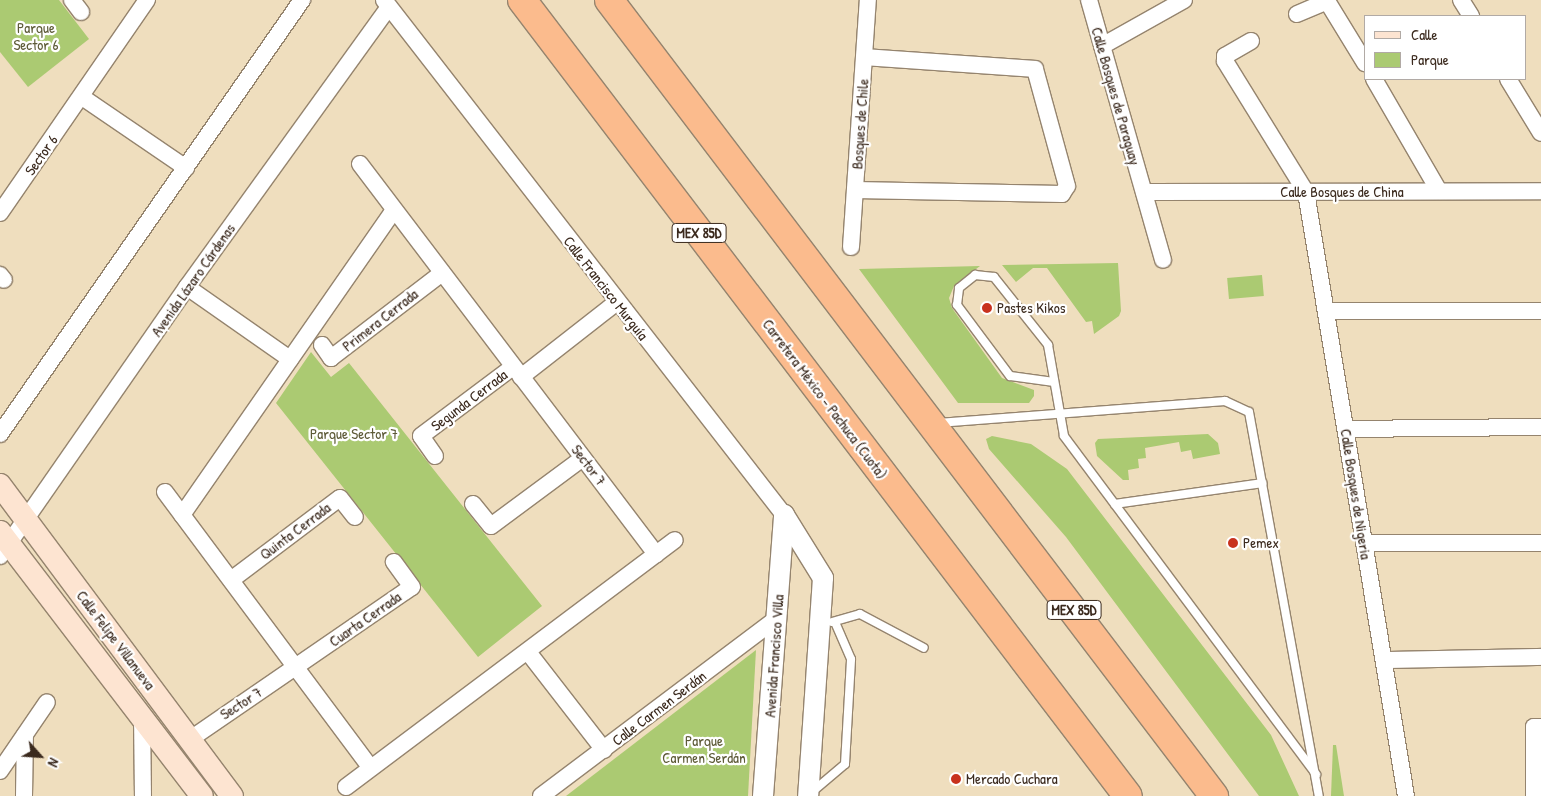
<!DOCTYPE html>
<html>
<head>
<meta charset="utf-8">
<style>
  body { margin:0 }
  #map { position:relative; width:1541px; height:796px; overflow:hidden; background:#efdebe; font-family:"Patrick Hand",sans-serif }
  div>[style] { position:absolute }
  .green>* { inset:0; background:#abca72; transform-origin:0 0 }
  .roads { filter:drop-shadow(1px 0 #95846e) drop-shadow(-1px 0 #95846e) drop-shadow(0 1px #95846e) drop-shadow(0 -1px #95846e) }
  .service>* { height:8px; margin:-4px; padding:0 4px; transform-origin:4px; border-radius:4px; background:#fff }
  .minor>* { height:16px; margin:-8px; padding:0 8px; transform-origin:8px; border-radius:8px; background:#fff }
  .tertiary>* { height:20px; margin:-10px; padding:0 10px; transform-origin:10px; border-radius:10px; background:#fff }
  .secondary>* { height:22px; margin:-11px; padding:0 11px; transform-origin:11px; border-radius:11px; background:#fde4d1 }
  .motorway>* { height:28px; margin:-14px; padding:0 14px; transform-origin:14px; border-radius:14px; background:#fbbb8d }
  .dots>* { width:14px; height:14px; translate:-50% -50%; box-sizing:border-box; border:2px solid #fff; border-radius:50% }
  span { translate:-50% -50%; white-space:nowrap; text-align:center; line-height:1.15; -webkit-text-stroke:4.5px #fff; paint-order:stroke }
  .shield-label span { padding:1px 4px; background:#fff; border:1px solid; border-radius:4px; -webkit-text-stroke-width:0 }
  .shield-label { font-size:14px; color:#3b2a1e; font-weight:700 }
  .park-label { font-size:15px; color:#5d5a37 }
  .street-label { font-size:15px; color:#3b2a1e }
  .poi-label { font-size:15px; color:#3b2a1e }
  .left { translate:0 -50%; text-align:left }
  .legend { position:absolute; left:1364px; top:15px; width:162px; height:65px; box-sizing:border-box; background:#fff; border:1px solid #b1aaa5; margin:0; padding:6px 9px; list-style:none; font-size:15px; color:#3b2a1e }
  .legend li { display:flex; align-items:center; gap:10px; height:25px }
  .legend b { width:25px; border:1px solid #b1aaa5 }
  .north { position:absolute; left:15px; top:731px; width:50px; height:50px; -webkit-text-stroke:4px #fff; paint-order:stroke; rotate:116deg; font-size:14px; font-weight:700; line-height:20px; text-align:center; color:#3b2a1e }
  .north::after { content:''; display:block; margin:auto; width:18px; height:22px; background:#3b2a1e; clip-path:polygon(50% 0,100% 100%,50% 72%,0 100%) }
</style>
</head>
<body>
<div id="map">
  <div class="green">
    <i style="clip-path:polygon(0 0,59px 0,89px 39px,28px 87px,0 52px)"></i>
    <i style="clip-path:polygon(1118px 263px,1121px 311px,1119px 316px,1094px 334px,1092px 321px,1086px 322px,1047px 268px,1033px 268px,1016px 282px,1002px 265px)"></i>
    <i style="clip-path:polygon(980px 266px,954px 286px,949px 298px,952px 308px,1002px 378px,1034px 390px,1034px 396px,1029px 403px,958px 403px,859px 269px)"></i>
    <i style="left:1262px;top:275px;width:21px;height:35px;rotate:85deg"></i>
    <i style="clip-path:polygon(311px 352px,331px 377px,349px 363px,542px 606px,478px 657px,276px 403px)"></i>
    <i style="clip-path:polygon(1208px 434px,1218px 443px,1220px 454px,1193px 459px,1191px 450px,1181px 452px,1179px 442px,1145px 448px,1146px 458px,1138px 459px,1139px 468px,1128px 470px,1129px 480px,1123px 480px,1097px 456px,1095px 443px,1098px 439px)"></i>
    <i style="clip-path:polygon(992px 436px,1031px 444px,1067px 469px,1271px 735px,1299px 796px,1259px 796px,1066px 537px,989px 449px,986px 439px)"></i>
    <i style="clip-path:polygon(756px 650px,748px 796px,566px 796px)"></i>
    <i style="clip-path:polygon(1333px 745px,1336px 745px,1344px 796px,1331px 796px)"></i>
  </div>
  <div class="roads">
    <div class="service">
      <i style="left:1054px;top:382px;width:44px;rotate:-172.2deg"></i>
      <i style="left:1010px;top:376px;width:89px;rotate:-126.7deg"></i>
      <i style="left:957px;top:305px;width:17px;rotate:-83deg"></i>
      <i style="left:959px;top:288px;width:21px;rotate:-39deg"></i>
      <i style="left:975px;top:275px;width:19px;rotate:6deg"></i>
      <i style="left:994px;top:277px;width:87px;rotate:51.5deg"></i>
      <i style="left:1048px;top:345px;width:92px;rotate:80deg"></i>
      <i style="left:1064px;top:436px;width:422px;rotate:53.3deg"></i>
      <i style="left:938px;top:423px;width:288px;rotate:-4.4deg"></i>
      <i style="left:1225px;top:401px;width:26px;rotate:25deg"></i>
      <i style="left:1249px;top:412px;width:390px;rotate:79.7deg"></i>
      <i style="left:1115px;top:504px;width:149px;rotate:-8.1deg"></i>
      <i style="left:832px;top:622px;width:29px;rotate:-16deg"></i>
      <i style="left:860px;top:614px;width:72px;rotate:28deg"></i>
      <i style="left:812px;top:792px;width:43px;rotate:-40.3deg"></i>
      <i style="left:845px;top:764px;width:105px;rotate:-86.7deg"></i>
      <i style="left:851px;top:659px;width:40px;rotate:-113.4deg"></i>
    </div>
    <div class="minor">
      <i style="left:72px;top:0;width:15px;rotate:53deg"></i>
      <i style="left:384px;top:0;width:652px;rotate:52.16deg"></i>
      <i style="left:1089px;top:0;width:270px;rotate:74.1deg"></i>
      <i style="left:1461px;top:0;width:19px;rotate:58deg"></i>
      <i style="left:1297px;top:14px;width:33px;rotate:-23deg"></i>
      <i style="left:1327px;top:1px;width:73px;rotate:58.5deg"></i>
      <i style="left:1251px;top:41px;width:30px;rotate:150deg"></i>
      <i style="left:1225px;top:56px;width:5px;rotate:90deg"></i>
      <i style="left:1225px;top:61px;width:154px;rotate:58.3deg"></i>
      <i style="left:1306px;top:192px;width:612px;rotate:80.6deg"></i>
      <i style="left:1102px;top:46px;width:94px;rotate:-29.3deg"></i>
      <i style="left:1374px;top:79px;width:129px;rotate:59.9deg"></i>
      <i style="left:1508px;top:79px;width:63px;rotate:58.6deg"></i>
      <i style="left:82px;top:97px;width:126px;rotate:34.3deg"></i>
      <i style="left:360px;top:164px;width:490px;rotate:52.8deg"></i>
      <i style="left:855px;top:190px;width:207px;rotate:1.1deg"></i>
      <i style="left:1062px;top:194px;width:9px;rotate:-58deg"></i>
      <i style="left:1067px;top:186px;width:121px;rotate:-105.3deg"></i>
      <i style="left:1035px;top:69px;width:171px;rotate:-176deg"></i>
      <i style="left:1144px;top:192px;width:397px;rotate:-0.1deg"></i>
      <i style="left:0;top:213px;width:259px;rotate:-55.4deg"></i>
      <i style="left:851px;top:247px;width:248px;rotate:-86.1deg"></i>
      <i style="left:0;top:275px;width:6px;rotate:51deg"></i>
      <i style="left:187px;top:287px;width:126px;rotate:35deg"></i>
      <i style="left:1326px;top:311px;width:215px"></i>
      <i style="left:322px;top:345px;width:16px;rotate:55deg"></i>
      <i style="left:331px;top:358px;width:140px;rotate:-37.4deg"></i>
      <i style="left:521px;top:377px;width:122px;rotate:-38deg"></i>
      <i style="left:1346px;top:429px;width:195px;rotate:-0.6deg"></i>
      <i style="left:0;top:434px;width:529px;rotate:-55.17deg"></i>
      <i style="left:435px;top:456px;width:24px;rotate:-125deg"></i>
      <i style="left:421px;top:436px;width:115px;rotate:-36.9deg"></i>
      <i style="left:165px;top:492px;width:344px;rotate:53.3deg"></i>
      <i style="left:473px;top:504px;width:28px;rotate:51deg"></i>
      <i style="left:491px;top:526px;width:114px;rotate:-36.5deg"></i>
      <i style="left:182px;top:515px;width:371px;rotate:-55.2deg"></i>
      <i style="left:1364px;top:543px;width:177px"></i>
      <i style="left:0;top:556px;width:328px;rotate:-55.2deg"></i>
      <i style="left:187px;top:287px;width:345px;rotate:-54.2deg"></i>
      <i style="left:231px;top:580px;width:136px;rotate:-37deg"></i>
      <i style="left:340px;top:498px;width:24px;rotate:52deg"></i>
      <i style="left:528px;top:652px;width:124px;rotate:52.2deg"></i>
      <i style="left:1384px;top:660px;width:157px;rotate:-1.1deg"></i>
      <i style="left:142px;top:716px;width:80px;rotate:89.3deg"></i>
      <i style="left:189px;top:740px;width:270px;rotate:-34.5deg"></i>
      <i style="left:412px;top:587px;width:31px;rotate:-126deg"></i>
      <i style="left:0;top:771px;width:83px;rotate:-55.7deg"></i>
      <i style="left:346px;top:787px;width:411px;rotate:-36.9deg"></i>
      <i style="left:24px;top:796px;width:61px;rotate:-89.1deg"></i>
      <i style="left:541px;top:796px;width:294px;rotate:-37deg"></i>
      <i style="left:1534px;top:796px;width:69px;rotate:-90deg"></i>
      <i style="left:1534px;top:727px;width:7px"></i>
    </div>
    <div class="tertiary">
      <i style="left:784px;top:515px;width:74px;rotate:58.2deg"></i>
      <i style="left:823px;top:578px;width:219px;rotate:93.9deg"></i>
      <i style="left:763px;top:796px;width:282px;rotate:-85.7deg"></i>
    </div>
    <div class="secondary">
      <i style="left:0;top:485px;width:388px;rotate:53.3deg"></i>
      <i style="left:0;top:532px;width:332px;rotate:52.6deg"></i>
    </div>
    <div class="motorway">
      <i style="left:522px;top:0;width:1000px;rotate:52.72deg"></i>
      <i style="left:609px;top:0;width:1000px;rotate:52.76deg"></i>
    </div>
  </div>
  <div class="dots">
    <i style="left:987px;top:308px;background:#c8321e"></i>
    <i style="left:1233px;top:543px;background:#c8321e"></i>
    <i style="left:956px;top:779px;background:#c8321e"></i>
  </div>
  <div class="shield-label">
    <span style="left:699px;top:233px">MEX 85D</span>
    <span style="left:1074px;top:610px">MEX 85D</span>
  </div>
  <div class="park-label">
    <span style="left:36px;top:36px">Parque<br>Sector 6</span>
    <span style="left:354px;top:434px">Parque Sector 7</span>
    <span style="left:704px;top:749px">Parque<br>Carmen Serdán</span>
  </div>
  <div class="street-label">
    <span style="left:1116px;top:96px;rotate:74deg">Calle Bosques de Paraguay</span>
    <span style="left:860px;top:124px;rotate:-86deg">Bosques de Chile</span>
    <span style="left:41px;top:155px;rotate:-55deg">Sector 6</span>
    <span style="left:1342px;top:192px">Calle Bosques de China</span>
    <span style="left:193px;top:280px;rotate:-55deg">Avenida Lázaro Cárdenas</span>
    <span style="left:606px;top:288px;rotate:52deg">Calle Francisco Murguía</span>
    <span style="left:380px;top:320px;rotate:-38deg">Primera Cerrada</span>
    <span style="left:825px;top:399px;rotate:53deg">Carretera México - Pachuca (Cuota)</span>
    <span style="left:469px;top:400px;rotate:-37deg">Segunda Cerrada</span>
    <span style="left:589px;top:465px;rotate:53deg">Sector 7</span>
    <span style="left:1356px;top:494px;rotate:81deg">Calle Bosques de Nigeria</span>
    <span style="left:295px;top:531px;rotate:-37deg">Quinta Cerrada</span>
    <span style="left:365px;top:619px;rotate:-35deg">Cuarta Cerrada</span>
    <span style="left:116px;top:640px;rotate:53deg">Calle Felipe Villanueva</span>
    <span style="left:774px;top:656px;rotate:-86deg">Avenida Francisco Villa</span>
    <span style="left:241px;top:703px;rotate:-33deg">Sector 7</span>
    <span style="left:659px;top:708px;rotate:-37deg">Calle Carmen Serdán</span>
  </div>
  <div class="poi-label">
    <span class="left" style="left:997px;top:308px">Pastes Kikos</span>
    <span class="left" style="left:1243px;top:543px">Pemex</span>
    <span class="left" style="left:966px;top:779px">Mercado Cuchara</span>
  </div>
  <ul class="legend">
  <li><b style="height:6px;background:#fde4d1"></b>Calle</li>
  <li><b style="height:14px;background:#abca72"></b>Parque</li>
  </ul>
  <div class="north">N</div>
</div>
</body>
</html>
